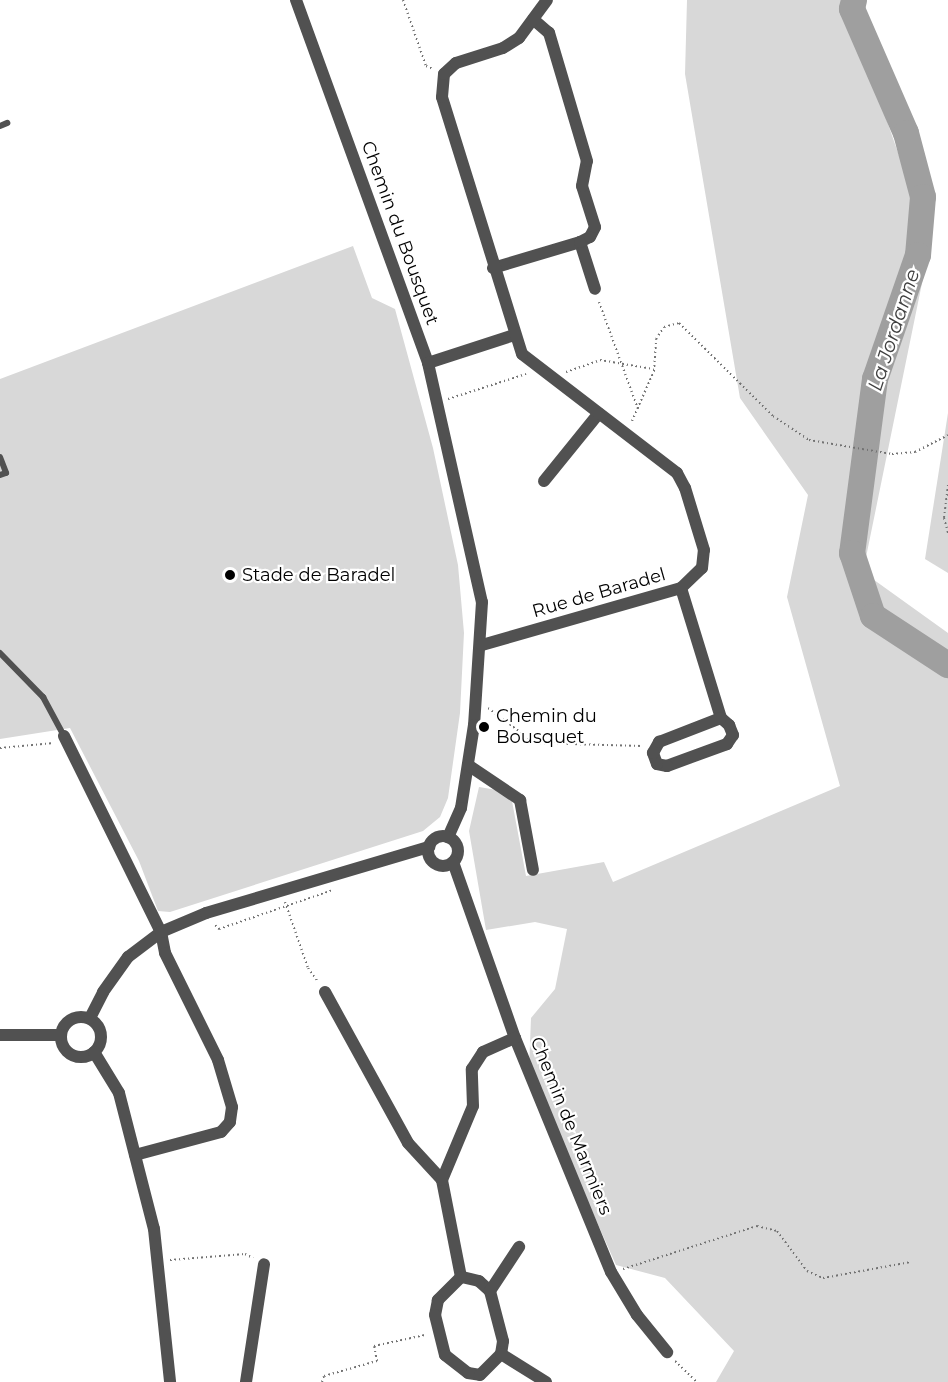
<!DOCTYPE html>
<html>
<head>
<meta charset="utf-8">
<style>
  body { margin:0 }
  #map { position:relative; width:948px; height:1382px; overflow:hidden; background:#fff; font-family:Montserrat,sans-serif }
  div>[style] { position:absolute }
  .green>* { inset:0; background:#d8d8d8 }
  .river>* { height:26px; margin:-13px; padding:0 13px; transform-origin:13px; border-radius:13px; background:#9f9f9f }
  .path>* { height:2px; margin-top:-1px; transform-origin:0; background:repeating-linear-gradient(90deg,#737373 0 1.5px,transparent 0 4.5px) }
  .lane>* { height:6px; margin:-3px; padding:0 3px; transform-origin:3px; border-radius:3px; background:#515151 }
  .street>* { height:12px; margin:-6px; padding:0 6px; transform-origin:6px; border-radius:6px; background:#515151 }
  .street>.ring { margin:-6px; padding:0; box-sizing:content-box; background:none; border:12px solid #515151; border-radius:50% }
  .dots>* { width:16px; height:16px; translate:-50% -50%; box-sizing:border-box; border:3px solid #fff; border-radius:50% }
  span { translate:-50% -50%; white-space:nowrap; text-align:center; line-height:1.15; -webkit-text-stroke:4.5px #fff; paint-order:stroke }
  .street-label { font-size:18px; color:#000 }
  .poi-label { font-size:18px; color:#000 }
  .left { translate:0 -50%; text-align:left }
  .water-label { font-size:20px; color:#404040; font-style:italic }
</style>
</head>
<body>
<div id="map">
  <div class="green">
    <i style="clip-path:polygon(687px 0,850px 0,847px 7px,930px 244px,863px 572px,948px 633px,948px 1382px,716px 1382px,734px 1351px,665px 1278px,616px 1265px,529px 1069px,531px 1018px,555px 989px,567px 929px,535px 922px,486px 930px,469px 831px,479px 787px,497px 790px,512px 801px,526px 876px,604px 862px,613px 882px,840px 786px,787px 597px,808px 495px,740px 398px,685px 74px)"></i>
    <i style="clip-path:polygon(353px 246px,372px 298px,395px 309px,433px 448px,458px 565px,464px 633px,460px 713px,448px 798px,440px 817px,423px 831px,170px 912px,158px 911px,139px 861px,70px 728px,0 739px,0 379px)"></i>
    <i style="clip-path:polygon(948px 413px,948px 573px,925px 559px)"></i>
  </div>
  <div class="river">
    <i style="left:854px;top:0;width:9px;rotate:103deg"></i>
    <i style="left:852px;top:9px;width:135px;rotate:66.5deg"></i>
    <i style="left:906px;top:133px;width:66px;rotate:75.1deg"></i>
    <i style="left:923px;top:197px;width:58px;rotate:94.9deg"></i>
    <i style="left:918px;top:255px;width:131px;rotate:109.1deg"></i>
    <i style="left:875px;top:379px;width:176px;rotate:97.5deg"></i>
    <i style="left:852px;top:553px;width:66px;rotate:71.6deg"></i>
    <i style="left:873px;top:616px;width:90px;rotate:33.2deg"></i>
  </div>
  <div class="path">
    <i style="left:403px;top:0;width:70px;rotate:70.8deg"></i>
    <i style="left:426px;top:66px;width:8px;rotate:23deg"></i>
    <i style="left:599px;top:302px;width:114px;rotate:70deg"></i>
    <i style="left:566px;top:372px;width:36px;rotate:-19deg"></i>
    <i style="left:600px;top:360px;width:54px;rotate:9.6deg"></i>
    <i style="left:448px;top:399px;width:82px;rotate:-17.8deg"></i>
    <i style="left:632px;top:421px;width:55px;rotate:-66.3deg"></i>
    <i style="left:654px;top:371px;width:32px;rotate:-86deg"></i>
    <i style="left:656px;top:339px;width:14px;rotate:-56deg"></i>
    <i style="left:664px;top:327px;width:16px;rotate:-15deg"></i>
    <i style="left:679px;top:323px;width:132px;rotate:44.7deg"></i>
    <i style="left:773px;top:416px;width:43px;rotate:33.7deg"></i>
    <i style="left:809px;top:440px;width:84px;rotate:9.6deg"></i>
    <i style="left:892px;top:454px;width:23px;rotate:-5deg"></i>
    <i style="left:915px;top:452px;width:37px;rotate:-27deg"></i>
    <i style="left:948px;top:485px;width:33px;rotate:97deg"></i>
    <i style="left:944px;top:518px;width:16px;rotate:75deg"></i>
    <i style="left:488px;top:708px;width:59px;rotate:36.7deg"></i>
    <i style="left:535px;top:743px;width:107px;rotate:1.6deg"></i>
    <i style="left:0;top:748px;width:54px;rotate:-5.3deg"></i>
    <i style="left:285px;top:902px;width:70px;rotate:70.8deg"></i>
    <i style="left:308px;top:968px;width:17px;rotate:54deg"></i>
    <i style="left:215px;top:925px;width:6px;rotate:45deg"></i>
    <i style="left:219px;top:929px;width:120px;rotate:-18.9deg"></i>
    <i style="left:170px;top:1260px;width:75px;rotate:-4.6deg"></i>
    <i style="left:245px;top:1254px;width:9px;rotate:27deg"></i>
    <i style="left:623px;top:1269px;width:141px;rotate:-17.8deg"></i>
    <i style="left:757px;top:1226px;width:21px;rotate:14deg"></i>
    <i style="left:777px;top:1231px;width:50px;rotate:53.1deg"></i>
    <i style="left:807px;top:1271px;width:17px;rotate:24deg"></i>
    <i style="left:823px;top:1278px;width:89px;rotate:-10.3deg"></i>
    <i style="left:675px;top:1361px;width:30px;rotate:44deg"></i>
    <i style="left:322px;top:1382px;width:6px;rotate:-72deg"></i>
    <i style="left:324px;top:1376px;width:55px;rotate:-15.8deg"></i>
    <i style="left:377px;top:1361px;width:15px;rotate:-101deg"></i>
    <i style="left:374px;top:1346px;width:52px;rotate:-12.2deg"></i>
  </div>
  <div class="lane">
    <i style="left:0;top:126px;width:8px;rotate:-23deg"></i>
    <i style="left:0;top:457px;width:17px;rotate:69deg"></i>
    <i style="left:6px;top:473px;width:6px;rotate:162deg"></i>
    <i style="left:0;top:653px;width:62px;rotate:45.7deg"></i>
    <i style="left:43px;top:697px;width:44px;rotate:61.7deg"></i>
  </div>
  <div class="street">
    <i style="left:296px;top:0;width:386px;rotate:70deg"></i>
    <i style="left:428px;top:363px;width:245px;rotate:77.3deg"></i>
    <i style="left:482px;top:602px;width:123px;rotate:93.7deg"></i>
    <i style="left:474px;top:725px;width:84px;rotate:98.9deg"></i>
    <i style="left:461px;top:808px;width:32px;rotate:114deg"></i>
    <i style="left:580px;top:242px;width:49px;rotate:72.3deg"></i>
    <i style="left:493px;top:268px;width:91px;rotate:-16.6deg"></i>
    <i style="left:580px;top:242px;width:11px;rotate:-27deg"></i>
    <i style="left:590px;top:237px;width:11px;rotate:-63deg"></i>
    <i style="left:595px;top:227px;width:43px;rotate:-107.6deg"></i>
    <i style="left:582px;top:186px;width:25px;rotate:-79deg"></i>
    <i style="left:587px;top:161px;width:134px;rotate:-106.5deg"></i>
    <i style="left:549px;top:33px;width:21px;rotate:-139deg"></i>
    <i style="left:428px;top:363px;width:90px;rotate:-18deg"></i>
    <i style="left:544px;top:481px;width:87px;rotate:-51deg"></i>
    <i style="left:681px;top:588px;width:136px;rotate:72.9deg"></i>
    <i style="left:721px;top:718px;width:11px;rotate:41deg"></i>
    <i style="left:729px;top:725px;width:11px;rotate:68deg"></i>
    <i style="left:733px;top:735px;width:11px;rotate:124deg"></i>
    <i style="left:727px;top:744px;width:64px;rotate:159.9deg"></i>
    <i style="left:667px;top:766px;width:10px;rotate:-169deg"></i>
    <i style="left:657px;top:764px;width:12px;rotate:-110deg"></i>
    <i style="left:653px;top:753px;width:13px;rotate:-61deg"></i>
    <i style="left:659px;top:742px;width:66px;rotate:-21.2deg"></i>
    <i style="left:482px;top:645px;width:207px;rotate:-16deg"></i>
    <i style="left:681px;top:588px;width:29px;rotate:-44deg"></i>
    <i style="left:702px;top:568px;width:18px;rotate:-84deg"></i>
    <i style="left:704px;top:550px;width:65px;rotate:-107deg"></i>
    <i style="left:685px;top:488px;width:17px;rotate:-118deg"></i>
    <i style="left:677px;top:473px;width:195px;rotate:-142.5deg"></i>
    <i style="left:522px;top:354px;width:269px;rotate:-107.3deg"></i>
    <i style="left:442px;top:97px;width:23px;rotate:-85deg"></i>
    <i style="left:444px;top:74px;width:16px;rotate:-43deg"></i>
    <i style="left:456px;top:63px;width:49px;rotate:-17.7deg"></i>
    <i style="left:503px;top:48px;width:19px;rotate:-32deg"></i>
    <i style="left:519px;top:38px;width:47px;rotate:-53.6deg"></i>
    <i style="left:64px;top:736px;width:219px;rotate:63.7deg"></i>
    <i style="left:161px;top:932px;width:21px;rotate:79deg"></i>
    <i style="left:165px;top:953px;width:119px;rotate:63.6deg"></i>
    <i style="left:218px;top:1060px;width:49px;rotate:73.4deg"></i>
    <i style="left:232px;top:1107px;width:15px;rotate:98deg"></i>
    <i style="left:230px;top:1122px;width:13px;rotate:132deg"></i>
    <i style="left:221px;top:1132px;width:89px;rotate:165deg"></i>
    <i style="left:468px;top:765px;width:63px;rotate:33.9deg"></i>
    <i style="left:520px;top:800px;width:71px;rotate:79.5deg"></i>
    <i class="ring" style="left:428px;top:836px;width:18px;height:18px"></i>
    <i style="left:453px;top:862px;width:187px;rotate:70.6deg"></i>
    <i style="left:515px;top:1038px;width:253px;rotate:67.7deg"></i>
    <i style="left:611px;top:1272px;width:50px;rotate:58.8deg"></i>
    <i style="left:637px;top:1315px;width:48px;rotate:51deg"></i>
    <i style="left:325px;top:992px;width:172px;rotate:61.2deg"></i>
    <i style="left:408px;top:1143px;width:50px;rotate:47.4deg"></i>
    <i class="ring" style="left:61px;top:1017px;width:28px;height:28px"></i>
    <i style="left:90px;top:1018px;width:29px;rotate:-63deg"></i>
    <i style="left:103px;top:992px;width:43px;rotate:-54.5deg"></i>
    <i style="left:128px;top:957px;width:41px;rotate:-37.1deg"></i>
    <i style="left:161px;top:932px;width:49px;rotate:-22.9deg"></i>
    <i style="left:206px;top:913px;width:233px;rotate:-16.5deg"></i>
    <i style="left:0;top:1035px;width:61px"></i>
    <i style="left:94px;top:1052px;width:48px;rotate:58.6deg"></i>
    <i style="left:119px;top:1093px;width:140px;rotate:75.6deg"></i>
    <i style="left:154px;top:1229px;width:154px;rotate:84deg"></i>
    <i style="left:461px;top:1277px;width:99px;rotate:-101.1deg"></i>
    <i style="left:442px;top:1180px;width:80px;rotate:-67.3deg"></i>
    <i style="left:473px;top:1106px;width:37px;rotate:-92deg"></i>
    <i style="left:472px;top:1069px;width:20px;rotate:-57deg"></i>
    <i style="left:483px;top:1052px;width:35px;rotate:-24deg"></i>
    <i style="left:490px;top:1291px;width:15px;rotate:-138deg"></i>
    <i style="left:479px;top:1281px;width:18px;rotate:-167deg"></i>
    <i style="left:461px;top:1277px;width:33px;rotate:135deg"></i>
    <i style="left:438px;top:1300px;width:15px;rotate:101deg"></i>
    <i style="left:435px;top:1315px;width:41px;rotate:76deg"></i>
    <i style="left:445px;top:1355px;width:29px;rotate:38deg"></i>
    <i style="left:468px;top:1373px;width:12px;rotate:9deg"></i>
    <i style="left:480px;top:1375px;width:30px;rotate:-45deg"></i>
    <i style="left:501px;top:1354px;width:13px;rotate:-81deg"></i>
    <i style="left:503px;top:1341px;width:52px;rotate:-104.6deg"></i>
    <i style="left:490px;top:1291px;width:53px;rotate:-56.6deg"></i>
    <i style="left:501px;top:1354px;width:53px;rotate:31.9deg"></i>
    <i style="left:246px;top:1382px;width:119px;rotate:-81.3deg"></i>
  </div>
  <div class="dots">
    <i style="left:230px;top:575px;background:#000"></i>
    <i style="left:484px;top:727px;background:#000"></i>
  </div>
  <div class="street-label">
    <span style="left:400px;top:233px;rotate:70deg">Chemin du Bousquet</span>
    <span style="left:599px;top:593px;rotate:-16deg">Rue de Baradel</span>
    <span style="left:571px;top:1126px;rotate:68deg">Chemin de Marmiers</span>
  </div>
  <div class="poi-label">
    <span class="left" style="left:242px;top:575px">Stade de Baradel</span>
    <span class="left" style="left:496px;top:727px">Chemin du<br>Bousquet</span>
  </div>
  <div class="water-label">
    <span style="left:894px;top:330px;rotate:-72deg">La Jordanne</span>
  </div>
</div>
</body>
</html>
